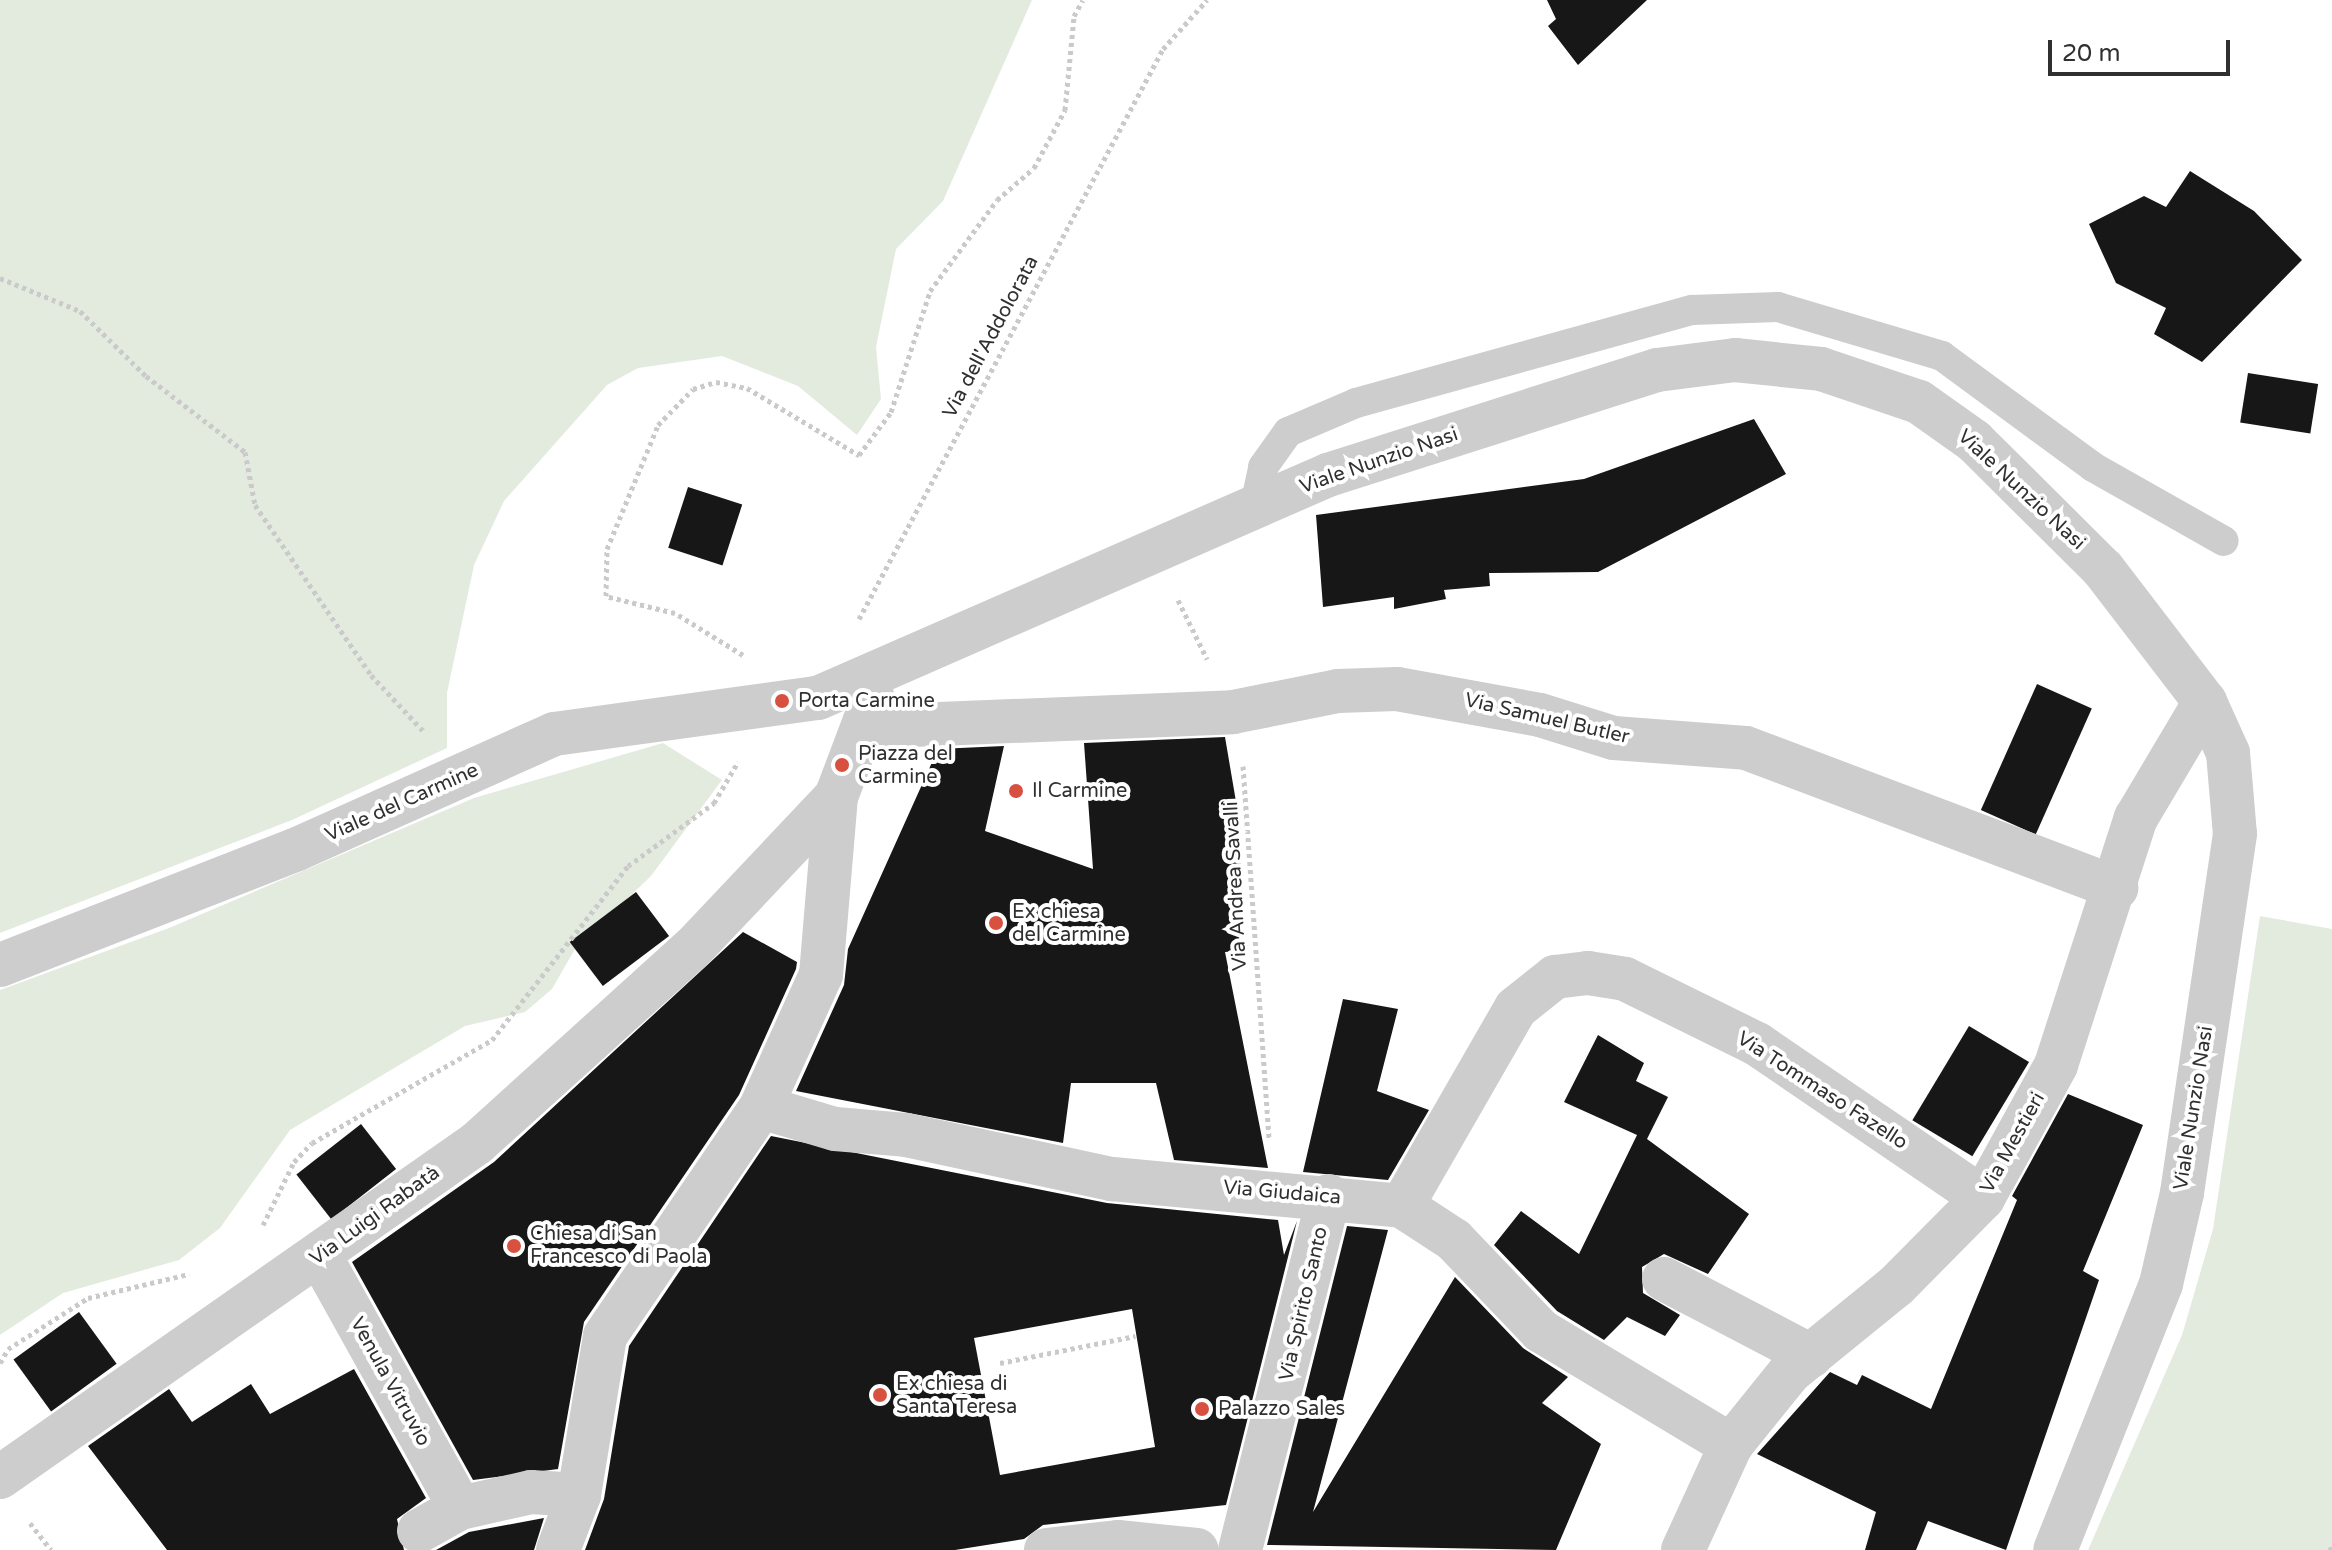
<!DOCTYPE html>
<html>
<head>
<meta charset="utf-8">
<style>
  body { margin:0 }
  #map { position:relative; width:2332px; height:1550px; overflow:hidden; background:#fff; font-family:"Varela Round",sans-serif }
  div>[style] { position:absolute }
  .green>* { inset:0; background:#e3ebdf }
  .building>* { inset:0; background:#171717; transform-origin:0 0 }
  .path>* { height:5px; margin-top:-2.5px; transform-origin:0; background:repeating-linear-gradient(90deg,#cacaca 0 4px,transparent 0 8px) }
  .service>* { height:30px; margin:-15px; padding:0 15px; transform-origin:15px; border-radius:15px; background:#cdcdcd }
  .pedestrian>* { height:44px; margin:-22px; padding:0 22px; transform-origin:22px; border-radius:22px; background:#cdcdcd }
  .minor>* { height:44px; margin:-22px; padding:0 22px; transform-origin:22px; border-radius:22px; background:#cdcdcd }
  .tertiary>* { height:44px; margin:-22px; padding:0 22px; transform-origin:22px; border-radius:22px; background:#cdcdcd }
  .dots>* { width:22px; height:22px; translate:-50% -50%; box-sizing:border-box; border:4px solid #fff; border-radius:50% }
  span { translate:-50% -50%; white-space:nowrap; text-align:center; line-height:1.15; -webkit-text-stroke:8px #fff; paint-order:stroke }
  .street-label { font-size:20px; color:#303030 }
  .poi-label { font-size:20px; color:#303030 }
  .left { translate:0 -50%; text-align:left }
  .scale { position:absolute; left:2048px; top:40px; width:182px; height:36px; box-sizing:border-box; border:4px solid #303030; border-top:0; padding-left:10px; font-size:24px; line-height:28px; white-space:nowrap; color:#303030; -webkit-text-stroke:6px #fff; paint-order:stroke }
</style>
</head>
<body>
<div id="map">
  <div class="green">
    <i style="clip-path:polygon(0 0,1032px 0,943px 201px,896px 249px,876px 347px,881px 399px,857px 435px,798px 386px,722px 356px,638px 368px,607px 385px,504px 501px,474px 565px,447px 693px,447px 748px,292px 820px,0 933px)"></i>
    <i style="clip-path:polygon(663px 743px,722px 780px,651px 876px,575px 949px,552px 989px,525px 1012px,465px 1026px,290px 1130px,220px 1228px,179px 1260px,63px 1293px,0 1335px,0 990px,169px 928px,474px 798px)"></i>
    <i style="clip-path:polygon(2260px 916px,2332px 929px,2332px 1550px,2088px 1550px,2182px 1335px,2213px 1229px)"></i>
  </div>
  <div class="building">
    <i style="clip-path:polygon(1547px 0,1647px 0,1578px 65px,1548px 26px,1556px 19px)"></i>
    <i style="clip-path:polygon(2190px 171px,2254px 211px,2302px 260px,2202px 362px,2154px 334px,2166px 308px,2116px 283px,2089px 224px,2144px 196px,2166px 207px)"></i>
    <i style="left:2248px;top:373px;width:71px;height:50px;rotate:9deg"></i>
    <i style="clip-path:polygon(1754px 419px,1786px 474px,1598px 572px,1489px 573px,1490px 586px,1444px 590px,1446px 599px,1394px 609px,1394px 597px,1323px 607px,1316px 515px,1584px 479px)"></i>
    <i style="left:688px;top:487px;width:57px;height:64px;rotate:18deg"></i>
    <i style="left:2037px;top:684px;width:60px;height:138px;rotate:24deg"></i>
    <i style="clip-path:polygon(1225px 737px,1241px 831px,1239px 951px,1225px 952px,1268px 1168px,1174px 1160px,1156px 1083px,1071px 1083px,1063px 1143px,796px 1091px,844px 985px,848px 949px,938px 749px,1004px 746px,985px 831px,1093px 869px,1084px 743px)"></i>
    <i style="left:636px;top:892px;width:55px;height:83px;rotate:53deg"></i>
    <i style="clip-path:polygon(743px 932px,797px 962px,796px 969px,739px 1095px,584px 1322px,558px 1469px,473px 1480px,352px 1262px,494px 1162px)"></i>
    <i style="clip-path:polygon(1343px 999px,1398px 1009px,1377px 1091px,1429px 1110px,1388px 1180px,1303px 1172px)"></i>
    <i style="left:1969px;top:1026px;width:70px;height:110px;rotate:31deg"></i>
    <i style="clip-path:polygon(1598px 1035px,1644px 1063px,1636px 1081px,1668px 1097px,1647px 1139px,1749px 1214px,1708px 1274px,1664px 1254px,1642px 1267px,1643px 1293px,1680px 1315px,1665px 1336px,1627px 1317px,1604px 1340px,1557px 1311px,1494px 1245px,1521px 1211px,1579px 1254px,1637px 1135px,1564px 1102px)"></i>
    <i style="clip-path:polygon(2068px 1094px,2143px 1125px,2083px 1271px,2099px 1280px,2006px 1550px,1928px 1521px,1916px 1550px,1865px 1550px,1876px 1512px,1757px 1454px,1830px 1372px,1857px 1385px,1862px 1375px,1931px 1409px,2017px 1200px,2012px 1196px)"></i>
    <i style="left:361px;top:1124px;width:57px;height:82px;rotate:52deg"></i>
    <i style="clip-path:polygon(evenodd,771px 1136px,1107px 1203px,1278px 1220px,1284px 1255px,1297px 1221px,1226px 1505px,1043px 1525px,1024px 1539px,955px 1550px,585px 1550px,604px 1499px,629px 1346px,771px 1136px,1132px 1309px,1155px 1447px,1000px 1475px,974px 1338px,1132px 1309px)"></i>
    <i style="clip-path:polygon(1347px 1226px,1388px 1230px,1313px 1512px,1455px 1277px,1523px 1348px,1568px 1377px,1542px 1403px,1601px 1444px,1556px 1550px,1267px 1545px)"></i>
    <i style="left:79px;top:1312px;width:64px;height:81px;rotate:54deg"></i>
    <i style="clip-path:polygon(354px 1369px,426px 1498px,397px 1519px,404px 1550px,167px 1550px,88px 1446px,169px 1389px,192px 1422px,251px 1384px,270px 1414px)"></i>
    <i style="clip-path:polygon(544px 1518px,534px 1550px,436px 1550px,469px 1532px)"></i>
  </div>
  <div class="path">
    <i style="left:0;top:278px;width:87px;rotate:22.4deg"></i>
    <i style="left:80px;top:311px;width:93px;rotate:44.6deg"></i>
    <i style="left:146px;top:376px;width:125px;rotate:37.5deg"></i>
    <i style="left:245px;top:452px;width:54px;rotate:79.3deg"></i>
    <i style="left:255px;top:505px;width:206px;rotate:55.7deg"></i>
    <i style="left:371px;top:675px;width:79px;rotate:47deg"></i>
    <i style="left:1178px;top:600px;width:66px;rotate:63.8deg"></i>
    <i style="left:859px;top:619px;width:646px;rotate:-61.93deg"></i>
    <i style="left:1163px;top:49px;width:66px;rotate:-48.1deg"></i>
    <i style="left:743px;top:655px;width:80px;rotate:-148.3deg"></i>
    <i style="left:675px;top:613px;width:71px;rotate:-166.2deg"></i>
    <i style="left:606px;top:596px;width:47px;rotate:-88.8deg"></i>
    <i style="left:607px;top:549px;width:134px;rotate:-67.6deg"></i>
    <i style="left:658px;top:425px;width:50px;rotate:-45.8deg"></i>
    <i style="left:693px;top:389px;width:24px;rotate:-17deg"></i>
    <i style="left:716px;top:382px;width:32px;rotate:11deg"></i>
    <i style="left:747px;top:388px;width:131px;rotate:30.9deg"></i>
    <i style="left:859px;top:455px;width:54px;rotate:-53.3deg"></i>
    <i style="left:891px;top:412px;width:127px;rotate:-72.1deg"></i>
    <i style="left:930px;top:291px;width:113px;rotate:-53.6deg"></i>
    <i style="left:997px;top:200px;width:49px;rotate:-40.9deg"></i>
    <i style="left:1034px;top:168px;width:66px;rotate:-61.9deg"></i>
    <i style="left:1065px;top:110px;width:94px;rotate:-84.5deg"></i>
    <i style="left:1074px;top:16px;width:18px;rotate:-61deg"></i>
    <i style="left:1243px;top:766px;width:374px;rotate:86deg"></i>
    <i style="left:263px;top:1225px;width:70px;rotate:-63.8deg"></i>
    <i style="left:294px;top:1162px;width:26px;rotate:-47deg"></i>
    <i style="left:312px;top:1143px;width:207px;rotate:-29.8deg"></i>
    <i style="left:492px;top:1040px;width:221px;rotate:-52deg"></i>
    <i style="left:628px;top:866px;width:107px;rotate:-36.2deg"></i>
    <i style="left:714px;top:803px;width:48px;rotate:-59.7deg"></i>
    <i style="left:0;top:1363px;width:16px;rotate:-60deg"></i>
    <i style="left:8px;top:1349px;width:95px;rotate:-32.5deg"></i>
    <i style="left:88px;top:1298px;width:104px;rotate:-13.4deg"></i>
    <i style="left:1000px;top:1363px;width:138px;rotate:-11.3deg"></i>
    <i style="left:30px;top:1523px;width:34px;rotate:52deg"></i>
    <i style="left:2329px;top:1550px;width:4px;rotate:-34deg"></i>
  </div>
  <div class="service">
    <i style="left:1255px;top:506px;width:40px;rotate:-78deg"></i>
    <i style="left:1263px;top:467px;width:43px;rotate:-54.5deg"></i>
    <i style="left:1288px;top:432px;width:74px;rotate:-23.1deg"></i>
    <i style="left:1356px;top:403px;width:349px;rotate:-15.5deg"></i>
    <i style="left:1692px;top:310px;width:86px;rotate:-2deg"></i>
    <i style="left:1778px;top:307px;width:171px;rotate:16.6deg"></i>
    <i style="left:1942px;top:356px;width:187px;rotate:36.3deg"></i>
    <i style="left:2093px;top:467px;width:150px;rotate:29.5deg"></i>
  </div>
  <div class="pedestrian">
    <i style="left:320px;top:1256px;width:288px;rotate:60.9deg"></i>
  </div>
  <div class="minor">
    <i style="left:865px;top:727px;width:368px;rotate:-2.3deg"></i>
    <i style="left:1233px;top:712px;width:107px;rotate:-11.3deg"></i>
    <i style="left:1338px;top:691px;width:59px;rotate:-1.9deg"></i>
    <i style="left:1397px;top:689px;width:145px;rotate:10.3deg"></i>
    <i style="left:1540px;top:715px;width:77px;rotate:17.3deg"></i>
    <i style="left:1614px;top:738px;width:132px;rotate:4.3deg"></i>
    <i style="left:1746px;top:748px;width:396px;rotate:20.7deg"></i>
    <i style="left:761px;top:1107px;width:77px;rotate:16.6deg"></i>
    <i style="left:835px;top:1129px;width:71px;rotate:4.8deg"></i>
    <i style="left:906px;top:1135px;width:211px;rotate:12.1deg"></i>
    <i style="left:1112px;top:1179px;width:291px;rotate:5.3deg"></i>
    <i style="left:1402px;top:1206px;width:62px;rotate:33.2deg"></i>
    <i style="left:1454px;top:1240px;width:126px;rotate:46.3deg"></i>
    <i style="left:1541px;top:1331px;width:222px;rotate:31deg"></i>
    <i style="left:1402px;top:1206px;width:228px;rotate:-60.1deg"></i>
    <i style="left:1516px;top:1008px;width:50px;rotate:-38.5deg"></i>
    <i style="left:1555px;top:977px;width:33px;rotate:-7deg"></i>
    <i style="left:1588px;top:973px;width:37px;rotate:9deg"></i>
    <i style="left:1625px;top:979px;width:147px;rotate:26.2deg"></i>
    <i style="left:1757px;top:1044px;width:273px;rotate:34.3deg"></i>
    <i style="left:1664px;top:1279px;width:166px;rotate:27.6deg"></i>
    <i style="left:0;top:1477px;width:582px;rotate:-35deg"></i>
    <i style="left:477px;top:1143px;width:291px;rotate:-42.1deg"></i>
    <i style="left:693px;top:948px;width:208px;rotate:-46.6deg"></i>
    <i style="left:419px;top:1531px;width:47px;rotate:-29.3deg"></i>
    <i style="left:460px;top:1508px;width:73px;rotate:-12.7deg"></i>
    <i style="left:531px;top:1492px;width:48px;rotate:3.6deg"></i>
    <i style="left:558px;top:1550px;width:59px;rotate:-69.1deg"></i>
    <i style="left:579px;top:1495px;width:161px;rotate:-80.7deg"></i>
    <i style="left:605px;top:1336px;width:277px;rotate:-55.7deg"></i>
    <i style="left:761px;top:1107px;width:145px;rotate:-65.6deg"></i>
    <i style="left:821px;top:975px;width:179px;rotate:-85.2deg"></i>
    <i style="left:836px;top:797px;width:105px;rotate:-69.3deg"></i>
    <i style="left:1046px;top:1550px;width:72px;rotate:-6.3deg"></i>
    <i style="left:1118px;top:1542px;width:79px;rotate:5.8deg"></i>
    <i style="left:1240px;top:1550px;width:365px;rotate:-75.9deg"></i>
    <i style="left:1683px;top:1550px;width:115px;rotate:-65.4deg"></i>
    <i style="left:1731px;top:1445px;width:94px;rotate:-51.1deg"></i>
    <i style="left:1790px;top:1372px;width:136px;rotate:-39.1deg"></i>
    <i style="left:1896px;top:1286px;width:124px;rotate:-45.3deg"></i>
    <i style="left:1983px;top:1198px;width:152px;rotate:-61.2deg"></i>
    <i style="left:2056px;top:1065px;width:260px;rotate:-72.1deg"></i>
    <i style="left:2136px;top:818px;width:135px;rotate:-59.3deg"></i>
  </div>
  <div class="tertiary">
    <i style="left:0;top:965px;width:317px;rotate:-21.3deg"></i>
    <i style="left:295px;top:850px;width:284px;rotate:-24.1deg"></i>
    <i style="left:554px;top:734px;width:266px;rotate:-7.8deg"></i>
    <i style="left:818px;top:698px;width:557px;rotate:-23.62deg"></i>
    <i style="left:1328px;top:475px;width:345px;rotate:-17.7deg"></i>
    <i style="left:1657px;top:370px;width:79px;rotate:-7.3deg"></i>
    <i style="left:1735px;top:360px;width:86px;rotate:6deg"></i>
    <i style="left:1821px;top:369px;width:103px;rotate:18.6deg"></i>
    <i style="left:1919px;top:402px;width:67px;rotate:35.3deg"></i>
    <i style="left:1974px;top:441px;width:182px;rotate:44.8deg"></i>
    <i style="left:2103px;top:569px;width:168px;rotate:52.5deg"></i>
    <i style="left:2205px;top:702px;width:56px;rotate:65.7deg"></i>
    <i style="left:2228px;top:753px;width:81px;rotate:85.1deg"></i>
    <i style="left:2235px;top:834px;width:363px;rotate:98.4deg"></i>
    <i style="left:2182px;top:1193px;width:93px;rotate:103deg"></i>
    <i style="left:2161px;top:1284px;width:286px;rotate:111.7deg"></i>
  </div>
  <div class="dots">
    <i style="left:782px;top:701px;background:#d85040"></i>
    <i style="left:842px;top:765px;background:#d85040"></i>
    <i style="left:1016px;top:791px;background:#d85040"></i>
    <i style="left:996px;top:923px;background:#d85040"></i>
    <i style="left:514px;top:1246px;background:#d85040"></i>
    <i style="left:880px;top:1395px;background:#d85040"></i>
    <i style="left:1202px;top:1409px;background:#d85040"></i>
  </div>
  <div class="street-label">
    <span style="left:991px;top:337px;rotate:-62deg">Via dell'Addolorata</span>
    <span style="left:1379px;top:461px;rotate:-19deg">Viale Nunzio Nasi</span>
    <span style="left:2021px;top:490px;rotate:43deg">Viale Nunzio Nasi</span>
    <span style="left:1547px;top:719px;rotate:13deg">Via Samuel Butler</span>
    <span style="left:402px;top:803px;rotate:-24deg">Viale del Carmine</span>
    <span style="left:1236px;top:886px;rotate:-93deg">Via Andrea Savalli</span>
    <span style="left:1822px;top:1091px;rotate:33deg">Via Tommaso Fazello</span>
    <span style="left:2194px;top:1108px;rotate:-81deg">Viale Nunzio Nasi</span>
    <span style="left:2013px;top:1143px;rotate:-61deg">Via Mestieri</span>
    <span style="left:1282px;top:1193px;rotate:5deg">Via Giudaica</span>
    <span style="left:375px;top:1216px;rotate:-36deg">Via Luigi Rabatà</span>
    <span style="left:1304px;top:1304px;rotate:-77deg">Via Spirito Santo</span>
    <span style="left:390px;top:1382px;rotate:61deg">Venula Vitruvio</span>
  </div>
  <div class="poi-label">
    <span class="left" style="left:798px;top:701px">Porta Carmine</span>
    <span class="left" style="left:858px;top:766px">Piazza del<br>Carmine</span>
    <span class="left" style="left:1032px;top:791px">Il Carmine</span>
    <span class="left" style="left:1012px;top:924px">Ex chiesa<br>del Carmine</span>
    <span class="left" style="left:530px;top:1246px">Chiesa di San<br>Francesco di Paola</span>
    <span class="left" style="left:896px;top:1396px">Ex chiesa di<br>Santa Teresa</span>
    <span class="left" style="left:1218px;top:1409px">Palazzo Sales</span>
  </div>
  <div class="scale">20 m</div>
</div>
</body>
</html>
